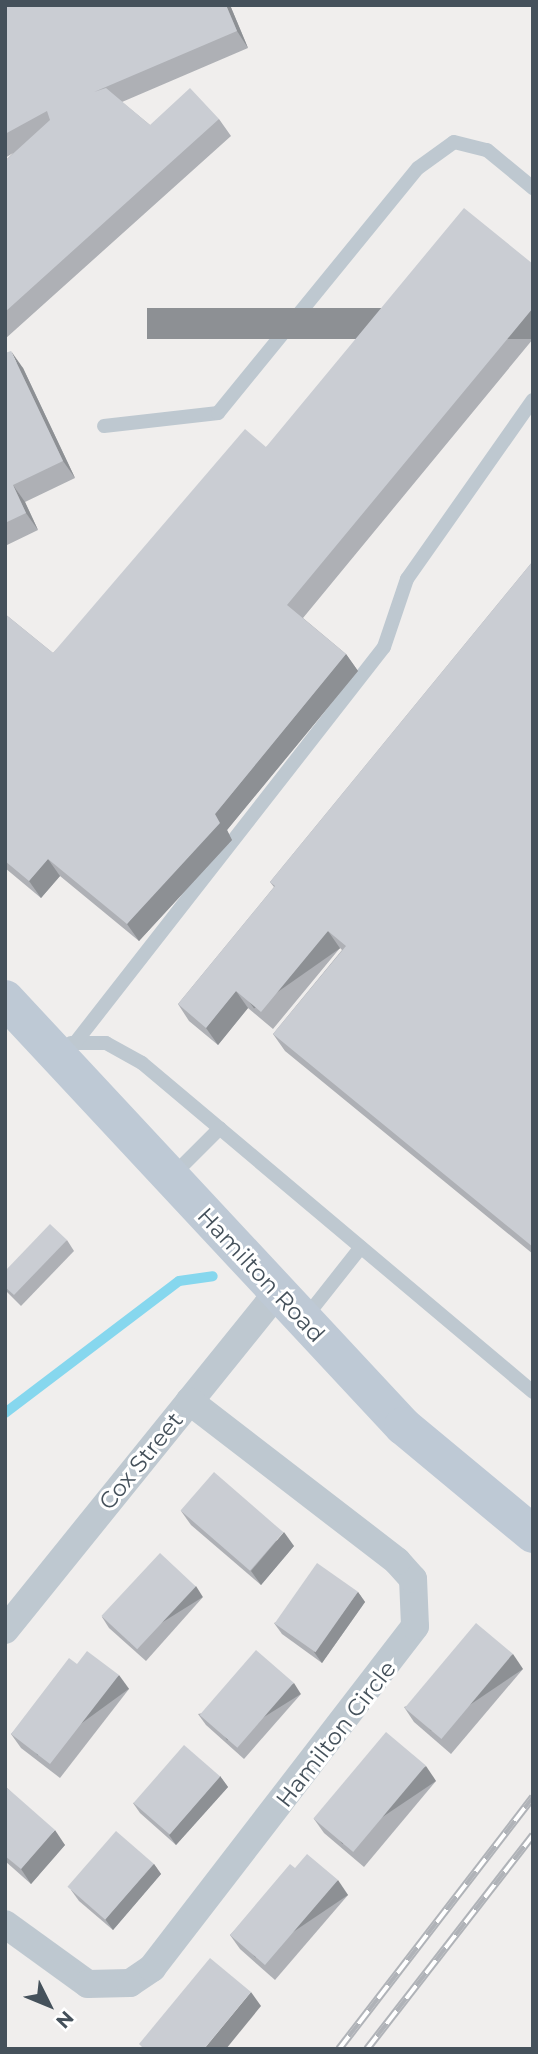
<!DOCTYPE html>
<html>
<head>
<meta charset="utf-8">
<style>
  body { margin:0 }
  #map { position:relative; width:538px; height:2054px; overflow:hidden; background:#f0eeed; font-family:Montserrat,sans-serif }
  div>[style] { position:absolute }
  .stream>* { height:10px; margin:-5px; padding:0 5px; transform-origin:5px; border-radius:5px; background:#86d7ee }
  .lane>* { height:14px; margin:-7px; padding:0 7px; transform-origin:7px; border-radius:7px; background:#bec8d0 }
  .street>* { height:28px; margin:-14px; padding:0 14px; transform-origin:14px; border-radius:14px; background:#bec8d0 }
  .secondary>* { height:38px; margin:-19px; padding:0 19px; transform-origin:19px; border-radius:19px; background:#bec9d5 }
  .rail>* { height:8px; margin-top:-4px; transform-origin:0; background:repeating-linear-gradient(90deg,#fff 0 16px,#b0b3b8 0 32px); box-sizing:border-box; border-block:2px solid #b0b3b8 }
  .wall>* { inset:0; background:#aeb0b5 }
  .shaded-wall>* { inset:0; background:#8d9094; transform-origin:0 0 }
  .building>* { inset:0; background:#cacdd3; transform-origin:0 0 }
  span { translate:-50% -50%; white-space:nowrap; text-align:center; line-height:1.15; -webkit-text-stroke:6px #fff; paint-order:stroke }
  .street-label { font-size:23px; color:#45515b }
  .frame { position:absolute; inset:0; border:7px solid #45515b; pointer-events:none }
  .north { position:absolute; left:14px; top:1970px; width:70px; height:70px; -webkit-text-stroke:5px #fff; paint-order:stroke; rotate:133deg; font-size:19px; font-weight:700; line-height:28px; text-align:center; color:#45515b }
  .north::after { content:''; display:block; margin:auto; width:24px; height:32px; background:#45515b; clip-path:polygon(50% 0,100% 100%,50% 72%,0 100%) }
</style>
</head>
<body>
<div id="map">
  <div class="stream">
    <i style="left:5px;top:1413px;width:218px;rotate:-37.2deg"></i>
    <i style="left:179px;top:1281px;width:34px;rotate:-8deg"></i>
  </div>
  <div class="lane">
    <i style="left:104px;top:426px;width:115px;rotate:-6.5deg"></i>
    <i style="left:218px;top:413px;width:316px;rotate:-50.8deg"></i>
    <i style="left:418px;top:168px;width:44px;rotate:-35.8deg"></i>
    <i style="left:454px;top:142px;width:34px;rotate:14deg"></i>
    <i style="left:487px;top:150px;width:60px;rotate:39.6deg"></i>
    <i style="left:71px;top:1043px;width:35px"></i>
    <i style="left:106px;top:1043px;width:41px;rotate:29.1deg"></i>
    <i style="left:142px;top:1063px;width:511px;rotate:40.08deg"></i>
    <i style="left:75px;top:1043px;width:502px;rotate:-52.03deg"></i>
    <i style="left:384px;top:647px;width:72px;rotate:-71.3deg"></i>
    <i style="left:407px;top:579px;width:219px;rotate:-54.9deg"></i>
    <i style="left:171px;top:1177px;width:69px;rotate:-45deg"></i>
    <i style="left:305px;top:1318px;width:90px;rotate:-51.7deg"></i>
  </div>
  <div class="street">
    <i style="left:5px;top:1630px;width:433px;rotate:-51.1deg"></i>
    <i style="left:5px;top:1924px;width:102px;rotate:35.9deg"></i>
    <i style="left:88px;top:1984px;width:42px;rotate:-1.4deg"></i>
    <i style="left:130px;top:1983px;width:27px;rotate:-34deg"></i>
    <i style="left:152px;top:1968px;width:431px;rotate:-52.4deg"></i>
    <i style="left:415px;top:1626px;width:47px;rotate:-92.4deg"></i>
    <i style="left:413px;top:1579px;width:24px;rotate:-132deg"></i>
    <i style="left:397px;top:1561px;width:262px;rotate:-142.4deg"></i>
  </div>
  <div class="secondary">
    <i style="left:5px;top:999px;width:584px;rotate:47.01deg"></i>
    <i style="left:403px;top:1426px;width:169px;rotate:39.7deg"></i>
  </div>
  <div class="rail">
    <i style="left:339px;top:2049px;width:318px;rotate:-52.4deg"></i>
    <i style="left:367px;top:2049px;width:271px;rotate:-52.2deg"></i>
  </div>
  <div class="wall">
    <i style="clip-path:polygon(5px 5px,230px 5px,248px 48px,122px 102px,150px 125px,219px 119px,231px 136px,5px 339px,5px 161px,13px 153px,5px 158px)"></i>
    <i style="clip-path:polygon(533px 264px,533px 339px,303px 618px,346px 654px,358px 671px,227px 830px,232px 840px,139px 941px,60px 876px,41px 898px,5px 868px,5px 614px,53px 653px,266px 447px)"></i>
    <i style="clip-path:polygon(5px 353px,23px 368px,75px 478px,25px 502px,38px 530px,5px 546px)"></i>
    <i style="clip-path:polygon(533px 561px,533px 1254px,285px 1051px,273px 1034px,342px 950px,340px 948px,273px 1029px,248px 1008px,218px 1045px,189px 1021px,178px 1004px,274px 887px,270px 882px)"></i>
    <i style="clip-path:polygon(67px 1240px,74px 1251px,21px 1306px,5px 1290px,5px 1271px)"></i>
    <i style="clip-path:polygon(181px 1511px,294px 1546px,261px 1585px,191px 1525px)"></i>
    <i style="clip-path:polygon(358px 1592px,365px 1602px,322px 1663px,282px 1634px,274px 1623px)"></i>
    <i style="clip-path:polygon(203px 1597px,146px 1661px,109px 1628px,102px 1617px)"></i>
    <i style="clip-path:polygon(77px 1664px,129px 1689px,60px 1778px,21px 1748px,11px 1734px)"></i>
    <i style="clip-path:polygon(523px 1669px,451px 1754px,414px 1722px,404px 1707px)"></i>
    <i style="clip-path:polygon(301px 1694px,244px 1759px,206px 1725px,198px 1714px)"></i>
    <i style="clip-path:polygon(220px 1776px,228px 1787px,176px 1845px,140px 1813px,133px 1803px)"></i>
    <i style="clip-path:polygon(436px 1781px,364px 1867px,324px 1833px,314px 1819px)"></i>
    <i style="clip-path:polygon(5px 1786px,65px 1845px,31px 1884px,5px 1861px)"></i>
    <i style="clip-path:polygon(154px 1864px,161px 1874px,113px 1930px,79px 1901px,71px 1890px)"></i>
    <i style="clip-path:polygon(295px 1868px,348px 1895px,275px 1980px,240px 1949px,230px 1935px)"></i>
  </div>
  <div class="shaded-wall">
    <i style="clip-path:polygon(226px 5px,230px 5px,248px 48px,237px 31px)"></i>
    <i style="left:533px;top:308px;width:31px;height:386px;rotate:90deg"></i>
    <i style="clip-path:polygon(11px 351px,23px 368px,75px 478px,63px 461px)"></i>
    <i style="clip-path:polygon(13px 485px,25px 502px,38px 530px,26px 513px)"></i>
    <i style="clip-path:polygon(346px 654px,358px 671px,227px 830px,232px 840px,139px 941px,127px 924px,215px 814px)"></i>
    <i style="clip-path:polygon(48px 859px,60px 876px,41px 898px,29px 881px)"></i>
    <i style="left:328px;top:931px;width:21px;height:105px;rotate:55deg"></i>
    <i style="clip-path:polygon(236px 991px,248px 1008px,218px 1045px,206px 1028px)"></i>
    <i style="clip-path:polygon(284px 1532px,294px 1546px,261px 1585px,251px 1571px)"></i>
    <i style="left:196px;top:1586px;width:13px;height:86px;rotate:58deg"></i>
    <i style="clip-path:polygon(358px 1592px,365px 1602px,322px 1663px,314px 1652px)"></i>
    <i style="left:513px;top:1654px;width:18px;height:111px;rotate:56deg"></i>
    <i style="left:119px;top:1675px;width:17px;height:113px;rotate:54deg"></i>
    <i style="left:294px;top:1683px;width:13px;height:87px;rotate:58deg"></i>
    <i style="left:426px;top:1766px;width:18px;height:113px;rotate:56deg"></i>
    <i style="clip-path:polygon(220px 1776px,228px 1787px,176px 1845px,169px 1835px)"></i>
    <i style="clip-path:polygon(55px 1830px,65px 1845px,31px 1884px,21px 1869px)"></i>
    <i style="clip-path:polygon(154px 1864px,161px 1874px,113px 1930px,105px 1919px)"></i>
    <i style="left:338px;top:1880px;width:18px;height:112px;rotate:56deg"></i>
    <i style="clip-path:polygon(251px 1992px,261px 2006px,226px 2049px,204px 2049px)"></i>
  </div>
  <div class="building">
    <i style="clip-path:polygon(5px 5px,226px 5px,237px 31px,94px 92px,106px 88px,150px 125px,190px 88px,219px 119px,5px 312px,5px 161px,50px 120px,47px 111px,5px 134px)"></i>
    <i style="clip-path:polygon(464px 208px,533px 264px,533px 308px,287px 605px,346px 654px,215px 814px,220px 823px,127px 924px,48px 859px,29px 881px,5px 861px,5px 614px,53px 653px,245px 429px,266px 447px)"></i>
    <i style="clip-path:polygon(11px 351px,63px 461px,13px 485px,26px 513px,5px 523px,5px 353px)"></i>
    <i style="clip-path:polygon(533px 561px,533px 1247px,273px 1034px,346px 946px,328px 931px,261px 1012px,236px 991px,206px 1028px,178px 1004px,275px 886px,270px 882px)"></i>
    <i style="clip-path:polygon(50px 1224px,67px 1240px,14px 1295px,5px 1287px,5px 1271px)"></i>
    <i style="left:214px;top:1472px;width:92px;height:51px;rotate:41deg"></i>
    <i style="left:160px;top:1553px;width:49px;height:86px;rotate:43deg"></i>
    <i style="left:317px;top:1563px;width:50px;height:74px;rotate:35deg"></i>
    <i style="left:476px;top:1623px;width:48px;height:111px;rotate:40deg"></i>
    <i style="left:256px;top:1650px;width:50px;height:86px;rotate:41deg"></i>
    <i style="clip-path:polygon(87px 1651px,119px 1675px,50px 1764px,11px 1734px,69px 1658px,77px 1664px)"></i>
    <i style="left:386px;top:1732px;width:52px;height:113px;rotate:40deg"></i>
    <i style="left:184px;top:1745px;width:48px;height:77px;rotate:41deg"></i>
    <i style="clip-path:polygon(5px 1786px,55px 1830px,21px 1869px,5px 1856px)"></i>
    <i style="left:116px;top:1831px;width:50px;height:74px;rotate:41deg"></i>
    <i style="clip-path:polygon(307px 1854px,338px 1880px,265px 1965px,230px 1935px,290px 1864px,295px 1868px)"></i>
    <i style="clip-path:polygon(210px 1958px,251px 1992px,204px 2049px,144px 2049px,139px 2044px)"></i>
  </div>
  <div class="street-label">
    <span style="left:261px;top:1275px;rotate:47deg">Hamilton Road</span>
    <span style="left:141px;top:1461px;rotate:-51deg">Cox Street</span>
    <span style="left:336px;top:1734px;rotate:-52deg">Hamilton Circle</span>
  </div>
  <div class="frame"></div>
  <div class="north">N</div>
</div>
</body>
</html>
